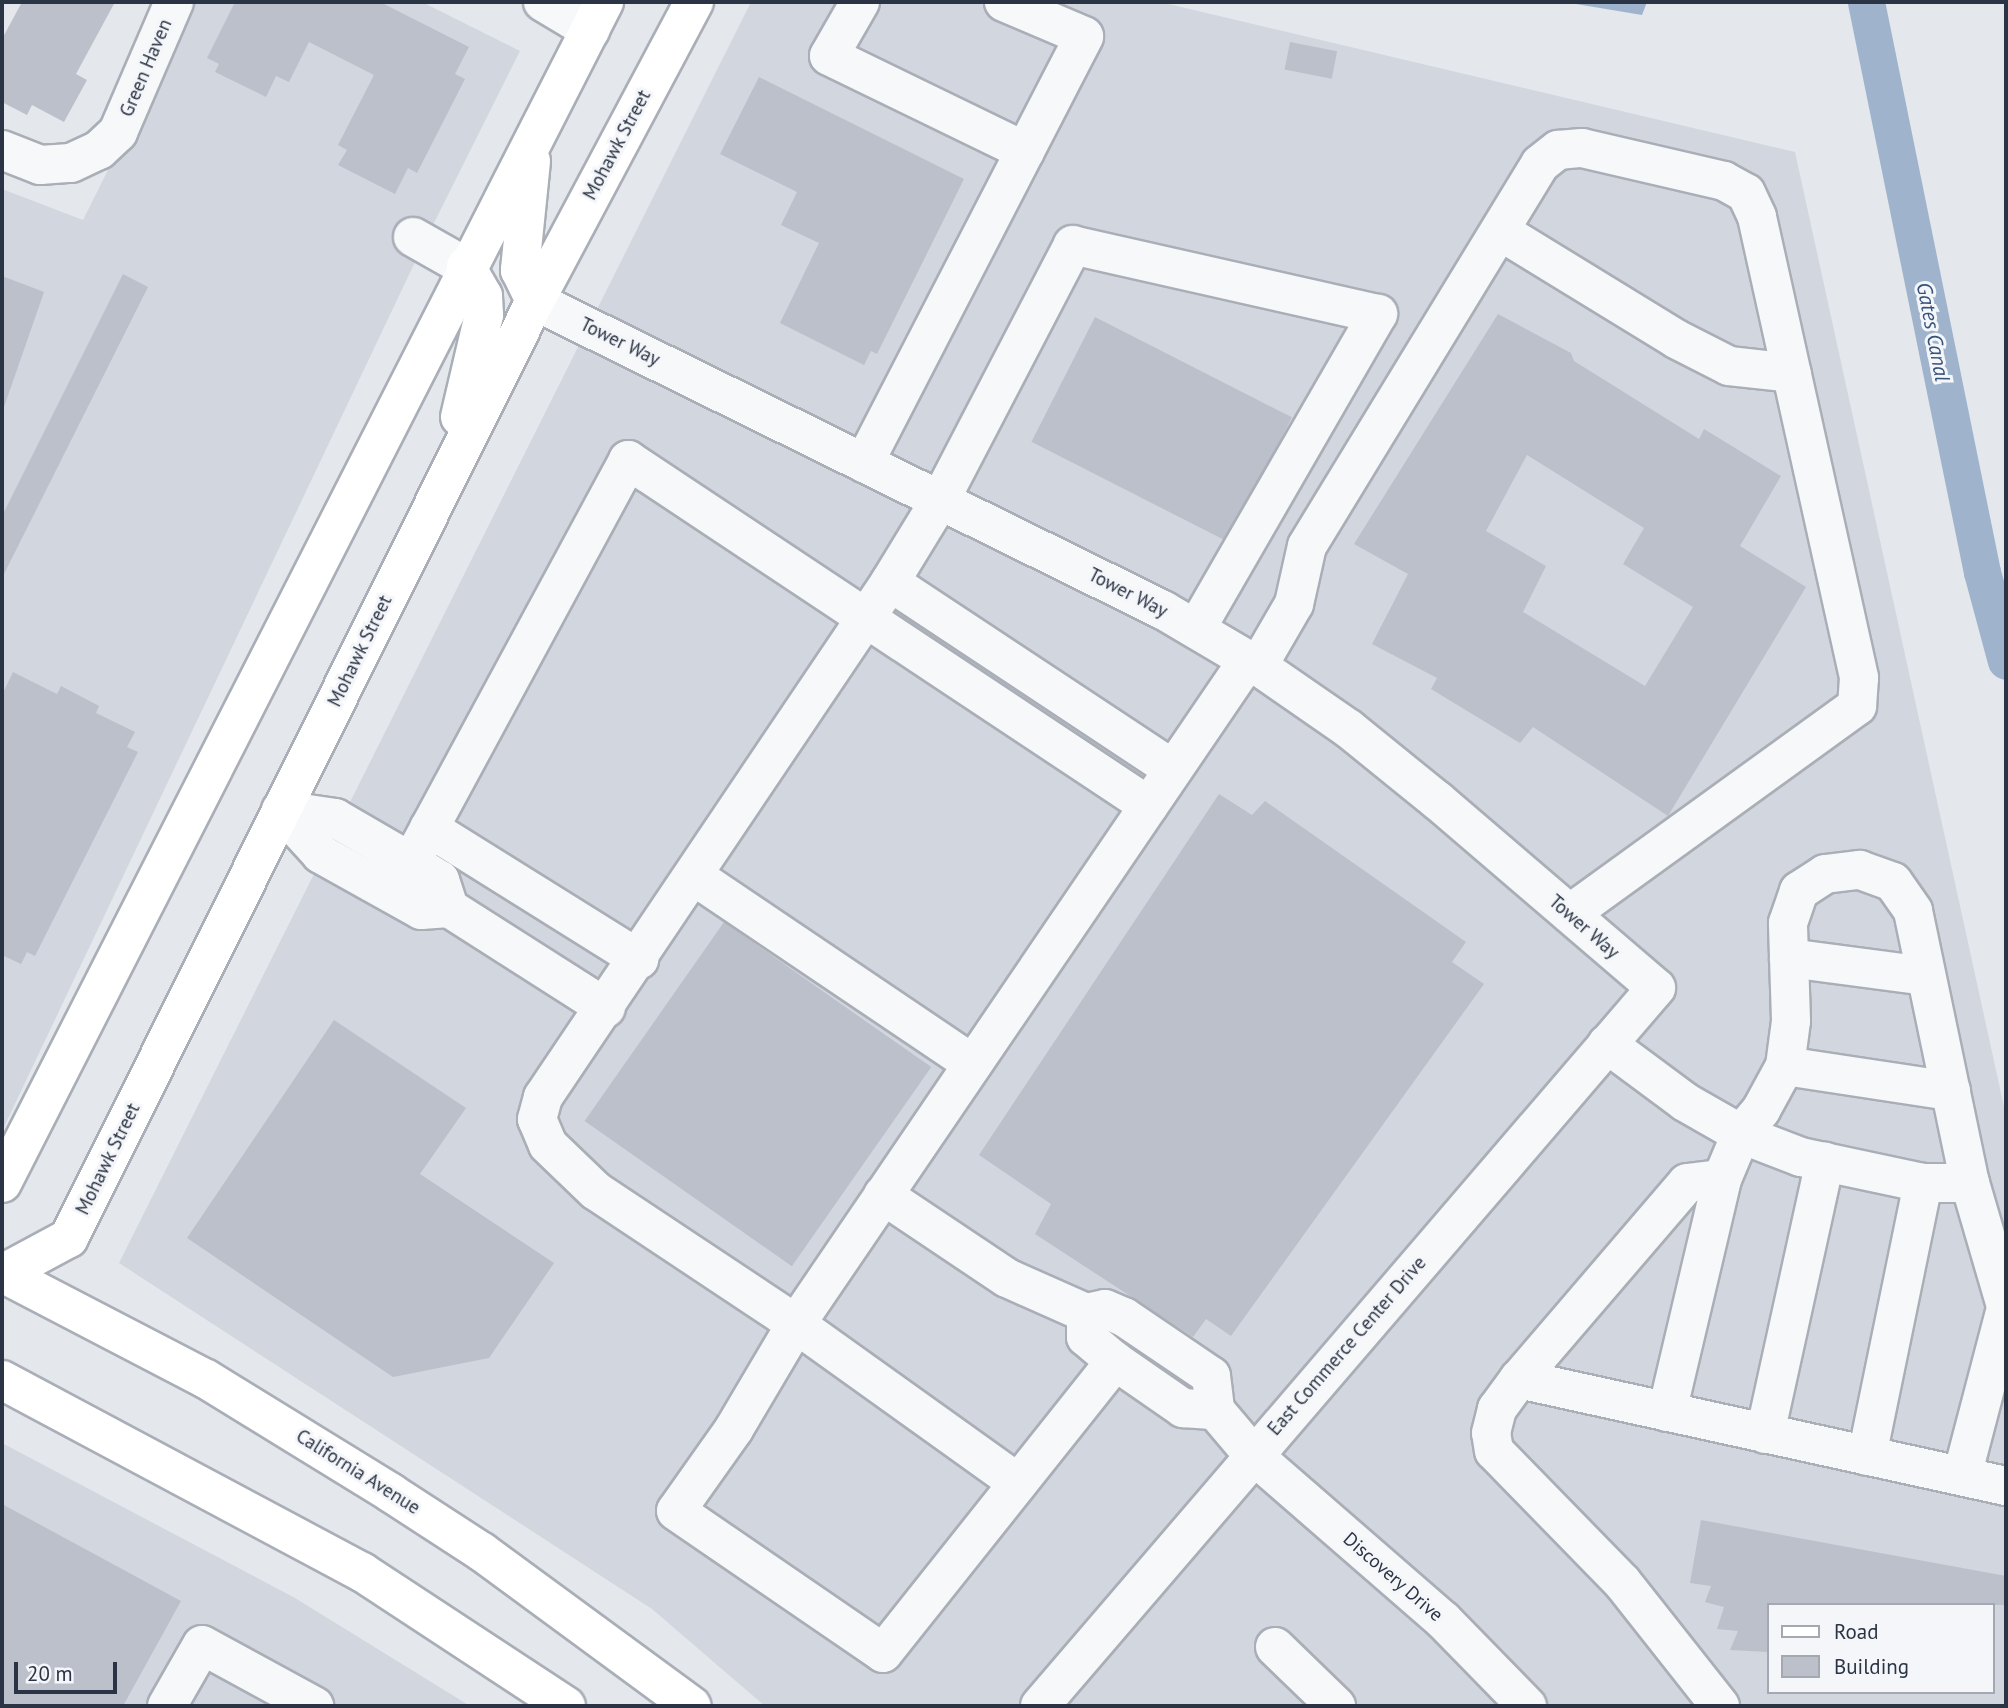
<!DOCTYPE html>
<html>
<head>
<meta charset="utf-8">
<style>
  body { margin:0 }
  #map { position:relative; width:2008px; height:1708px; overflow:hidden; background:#e4e7ec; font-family:"PT Sans",sans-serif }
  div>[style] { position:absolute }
  .built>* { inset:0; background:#d2d6de }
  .water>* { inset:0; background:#9fb4cc }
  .canal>* { height:37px; margin:-18.5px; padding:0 18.5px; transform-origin:18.5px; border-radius:18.5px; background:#9fb4cc }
  .building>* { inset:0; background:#bbc0ca; transform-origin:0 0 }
  .roads { filter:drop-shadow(2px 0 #a9aeb7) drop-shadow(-2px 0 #a9aeb7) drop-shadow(0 2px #a9aeb7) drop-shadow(0 -2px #a9aeb7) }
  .minor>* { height:38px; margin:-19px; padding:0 19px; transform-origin:19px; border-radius:19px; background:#f7f8fa }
  .major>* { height:38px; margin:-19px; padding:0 19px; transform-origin:19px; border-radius:19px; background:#fff }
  span { translate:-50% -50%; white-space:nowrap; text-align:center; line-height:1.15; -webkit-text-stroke:6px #f4f6f9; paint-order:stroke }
  .street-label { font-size:19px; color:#2b3445 }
  .water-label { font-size:21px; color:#34527a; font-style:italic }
  .frame { position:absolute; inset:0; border:4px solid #2b3445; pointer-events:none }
  .legend { position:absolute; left:1767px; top:1603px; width:228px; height:91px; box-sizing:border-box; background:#f4f6f9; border:2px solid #a4a8b1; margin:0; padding:9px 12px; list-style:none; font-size:21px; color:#2b3445 }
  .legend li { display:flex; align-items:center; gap:14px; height:35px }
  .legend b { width:35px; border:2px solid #a4a8b1 }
  .scale { position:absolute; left:14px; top:1662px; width:103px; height:32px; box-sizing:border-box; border:4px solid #2b3445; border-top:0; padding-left:9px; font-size:21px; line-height:24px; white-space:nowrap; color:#2b3445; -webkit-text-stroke:5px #f4f6f9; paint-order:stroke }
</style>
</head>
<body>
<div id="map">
  <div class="built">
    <i style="clip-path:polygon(192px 2px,422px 2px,520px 51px,426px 239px,2px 1131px,2px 189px,83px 220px)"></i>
    <i style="clip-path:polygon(evenodd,751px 2px,1160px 2px,1795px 152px,2006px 1116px,2006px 1706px,765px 1706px,652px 1609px,119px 1263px,751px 2px,1768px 1605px,1992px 1605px,1992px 1692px,1768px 1692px,1768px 1605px)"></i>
    <i style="clip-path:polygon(2px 1443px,295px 1598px,470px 1706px,2px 1706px)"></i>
  </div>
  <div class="water">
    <i style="clip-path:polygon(1564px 2px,1647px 2px,1642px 15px)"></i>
  </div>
  <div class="canal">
    <i style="left:1866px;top:2px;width:582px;rotate:78.5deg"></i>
    <i style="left:1982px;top:572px;width:92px;rotate:74.9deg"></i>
  </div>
  <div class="building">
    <i style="clip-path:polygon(22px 2px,115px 2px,76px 74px,87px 80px,64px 122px,32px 105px,27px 115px,2px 102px,2px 39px)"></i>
    <i style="clip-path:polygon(235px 2px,380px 2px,469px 47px,455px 74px,465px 79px,417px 173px,408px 168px,395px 194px,338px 165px,347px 150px,338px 145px,374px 75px,309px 42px,289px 82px,276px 76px,266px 97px,215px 72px,219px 64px,207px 58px)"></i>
    <i style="left:1290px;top:42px;width:48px;height:28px;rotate:11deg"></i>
    <i style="clip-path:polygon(759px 77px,964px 179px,877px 354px,871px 351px,864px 365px,780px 323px,819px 243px,781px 225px,797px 192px,720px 154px)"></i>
    <i style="clip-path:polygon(123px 274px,148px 287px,2px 578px,2px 516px)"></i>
    <i style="clip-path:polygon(2px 276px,44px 292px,4px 407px,2px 406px)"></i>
    <i style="clip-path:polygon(evenodd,1498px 314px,1571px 353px,1574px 361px,1699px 439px,1704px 429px,1781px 476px,1740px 546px,1806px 587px,1668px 816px,1533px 727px,1520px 743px,1431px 689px,1437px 678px,1372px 644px,1408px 574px,1354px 544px,1498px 314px,1527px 455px,1644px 528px,1623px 564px,1693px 607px,1645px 686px,1523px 612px,1546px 566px,1486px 531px,1527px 455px)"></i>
    <i style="left:1095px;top:317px;width:221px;height:140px;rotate:27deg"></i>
    <i style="clip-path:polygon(13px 672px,57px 694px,61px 686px,99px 706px,96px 713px,135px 732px,127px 747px,138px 752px,35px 956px,27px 952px,21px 964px,2px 955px,2px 695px)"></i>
    <i style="clip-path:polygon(1219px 794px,1252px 815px,1265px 801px,1466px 942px,1452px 962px,1484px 984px,1231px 1336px,1206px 1319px,1193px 1337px,1035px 1234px,1051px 1204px,979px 1155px)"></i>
    <i style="left:724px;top:922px;width:253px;height:243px;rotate:35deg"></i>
    <i style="clip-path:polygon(334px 1020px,466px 1108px,420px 1174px,554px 1263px,489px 1358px,393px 1377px,187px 1238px)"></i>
    <i style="clip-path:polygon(2px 1504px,181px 1601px,123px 1706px,2px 1706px)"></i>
    <i style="clip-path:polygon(1701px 1520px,2006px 1576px,2006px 1605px,1768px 1605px,1768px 1652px,1730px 1650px,1738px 1631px,1717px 1629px,1724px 1607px,1705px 1602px,1711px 1586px,1690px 1583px)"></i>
  </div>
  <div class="roads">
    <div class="minor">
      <i style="left:543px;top:2px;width:55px;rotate:30.8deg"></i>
      <i style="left:860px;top:2px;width:62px;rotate:119.9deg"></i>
      <i style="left:829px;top:56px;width:218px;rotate:25.9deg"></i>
      <i style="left:2px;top:150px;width:41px;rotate:21.5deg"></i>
      <i style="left:40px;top:165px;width:31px;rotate:-4deg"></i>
      <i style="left:71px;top:163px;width:31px;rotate:-25deg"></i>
      <i style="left:99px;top:150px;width:26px;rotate:-43deg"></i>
      <i style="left:118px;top:132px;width:142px;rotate:-66.7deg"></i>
      <i style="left:1500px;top:231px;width:206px;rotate:31.5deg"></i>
      <i style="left:1676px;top:339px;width:59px;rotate:27deg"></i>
      <i style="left:1729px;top:366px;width:63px;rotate:6.3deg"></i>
      <i style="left:413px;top:237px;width:61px;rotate:29.5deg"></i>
      <i style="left:535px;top:301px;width:700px;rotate:26.2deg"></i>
      <i style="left:1163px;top:610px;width:110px;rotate:30.5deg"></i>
      <i style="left:1258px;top:666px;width:111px;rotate:34.7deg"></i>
      <i style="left:1349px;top:729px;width:114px;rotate:39deg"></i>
      <i style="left:1438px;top:801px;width:287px;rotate:40.6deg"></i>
      <i style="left:1656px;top:988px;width:946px;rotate:130.63deg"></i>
      <i style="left:864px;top:463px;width:480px;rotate:-62.7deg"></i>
      <i style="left:1084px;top:36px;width:87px;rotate:-157deg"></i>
      <i style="left:890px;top:582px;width:339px;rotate:33.5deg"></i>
      <i style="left:1196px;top:629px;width:364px;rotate:-60deg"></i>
      <i style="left:1378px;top:314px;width:313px;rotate:-167.3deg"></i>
      <i style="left:1073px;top:245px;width:288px;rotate:117.5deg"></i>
      <i style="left:940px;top:500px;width:96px;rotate:121.4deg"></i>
      <i style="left:890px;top:582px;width:621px;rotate:123.97deg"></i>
      <i style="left:543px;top:1097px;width:23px;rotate:105deg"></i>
      <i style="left:537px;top:1119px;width:28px;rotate:67deg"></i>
      <i style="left:548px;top:1145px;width:66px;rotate:43.8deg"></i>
      <i style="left:596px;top:1191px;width:240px;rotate:33.6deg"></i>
      <i style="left:796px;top:1324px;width:803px;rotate:-55.76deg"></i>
      <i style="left:1258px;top:666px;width:72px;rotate:-59.9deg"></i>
      <i style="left:1294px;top:604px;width:59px;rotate:-77.4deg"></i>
      <i style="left:1307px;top:546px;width:447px;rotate:-58.6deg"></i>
      <i style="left:1540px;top:164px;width:23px;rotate:-38deg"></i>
      <i style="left:1558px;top:150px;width:24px;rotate:-5deg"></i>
      <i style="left:1582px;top:148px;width:146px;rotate:13.1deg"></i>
      <i style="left:1724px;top:181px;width:25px;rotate:29deg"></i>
      <i style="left:1746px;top:193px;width:26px;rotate:65deg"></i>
      <i style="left:1757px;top:217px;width:472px;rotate:77.5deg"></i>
      <i style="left:1859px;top:678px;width:28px;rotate:94deg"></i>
      <i style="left:1857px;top:706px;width:354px;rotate:144.1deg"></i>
      <i style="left:281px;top:810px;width:55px;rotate:8.4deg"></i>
      <i style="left:335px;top:818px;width:88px;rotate:30.1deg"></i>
      <i style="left:411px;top:862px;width:34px;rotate:32deg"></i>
      <i style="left:440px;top:880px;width:29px;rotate:72deg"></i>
      <i style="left:449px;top:908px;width:28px;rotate:176deg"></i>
      <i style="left:421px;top:910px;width:115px;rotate:-150.8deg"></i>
      <i style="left:321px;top:854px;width:59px;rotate:-132.3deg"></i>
      <i style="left:429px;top:828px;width:248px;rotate:32deg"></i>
      <i style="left:411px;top:862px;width:457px;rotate:-61.6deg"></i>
      <i style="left:628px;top:460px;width:625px;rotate:33.59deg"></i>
      <i style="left:694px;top:876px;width:336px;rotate:34deg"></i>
      <i style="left:449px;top:908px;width:186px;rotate:32.5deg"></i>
      <i style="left:1789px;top:958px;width:138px;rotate:7.5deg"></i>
      <i style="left:1607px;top:1044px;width:97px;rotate:36.6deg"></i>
      <i style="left:1685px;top:1102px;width:64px;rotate:29.7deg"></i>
      <i style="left:1741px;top:1134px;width:64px;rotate:21deg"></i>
      <i style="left:1801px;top:1157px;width:125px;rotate:12deg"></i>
      <i style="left:1923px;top:1183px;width:47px"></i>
      <i style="left:1785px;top:1066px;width:168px;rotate:8.6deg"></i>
      <i style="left:883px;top:1195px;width:149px;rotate:33.8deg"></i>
      <i style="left:1007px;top:1278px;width:86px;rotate:23.9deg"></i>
      <i style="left:1086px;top:1313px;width:19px;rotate:-12deg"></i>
      <i style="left:1105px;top:1309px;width:21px;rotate:23deg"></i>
      <i style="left:1124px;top:1317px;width:105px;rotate:34.1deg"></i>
      <i style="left:1211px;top:1376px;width:34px;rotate:83deg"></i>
      <i style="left:1215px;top:1410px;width:59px;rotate:49.8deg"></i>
      <i style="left:1253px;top:1455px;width:253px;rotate:41deg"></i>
      <i style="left:1444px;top:1621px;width:119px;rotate:45.7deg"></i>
      <i style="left:1086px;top:1313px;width:24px;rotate:90deg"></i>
      <i style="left:1086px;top:1337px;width:38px;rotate:40deg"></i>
      <i style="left:1115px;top:1361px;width:83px;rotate:34.7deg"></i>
      <i style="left:1183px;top:1408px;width:32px;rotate:4deg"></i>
      <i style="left:1519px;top:1379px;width:258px;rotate:-49.4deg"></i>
      <i style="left:1687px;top:1183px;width:35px;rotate:-7deg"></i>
      <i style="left:1722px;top:1179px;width:49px;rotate:-67.1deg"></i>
      <i style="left:1741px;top:1134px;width:31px;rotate:-50deg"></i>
      <i style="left:1761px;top:1110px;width:50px;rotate:-61.4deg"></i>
      <i style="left:1785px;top:1066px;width:45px;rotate:-82.4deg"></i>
      <i style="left:1791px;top:1021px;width:98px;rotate:-91.8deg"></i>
      <i style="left:1788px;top:923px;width:34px;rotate:-71deg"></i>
      <i style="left:1799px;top:891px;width:31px;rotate:-33deg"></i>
      <i style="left:1825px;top:874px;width:35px;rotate:-7deg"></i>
      <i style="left:1860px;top:870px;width:35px;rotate:20deg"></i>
      <i style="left:1893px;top:882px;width:35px;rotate:55deg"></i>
      <i style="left:1913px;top:911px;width:278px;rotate:78.2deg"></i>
      <i style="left:1970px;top:1183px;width:128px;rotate:73.7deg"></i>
      <i style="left:1667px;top:1412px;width:239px;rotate:-76.7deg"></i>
      <i style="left:1765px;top:1434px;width:279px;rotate:-77.6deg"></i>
      <i style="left:1867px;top:1456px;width:279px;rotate:-78.4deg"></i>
      <i style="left:1962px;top:1476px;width:174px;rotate:-75.3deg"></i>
      <i style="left:1018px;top:1483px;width:273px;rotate:-144.4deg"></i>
      <i style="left:796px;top:1324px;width:122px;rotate:120.6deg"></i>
      <i style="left:734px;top:1429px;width:100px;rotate:125.3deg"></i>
      <i style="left:676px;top:1511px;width:251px;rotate:34.4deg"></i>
      <i style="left:883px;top:1653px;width:373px;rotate:-51.5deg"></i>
      <i style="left:1275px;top:1647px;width:85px;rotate:44deg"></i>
      <i style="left:167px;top:1706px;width:70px;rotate:-60.2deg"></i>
      <i style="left:202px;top:1645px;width:128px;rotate:28.6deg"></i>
      <i style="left:1720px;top:1706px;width:158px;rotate:-128.3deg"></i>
      <i style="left:1622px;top:1582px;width:183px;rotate:-134.3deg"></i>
      <i style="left:1494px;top:1451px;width:18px;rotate:-99deg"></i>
      <i style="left:1491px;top:1433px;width:25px;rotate:-76deg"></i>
      <i style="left:1497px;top:1409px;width:37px;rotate:-54deg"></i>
      <i style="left:1519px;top:1379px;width:499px;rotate:12.4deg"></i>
    </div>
    <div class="major">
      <i style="left:531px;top:161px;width:110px;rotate:95.8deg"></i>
      <i style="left:520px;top:270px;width:34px;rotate:64deg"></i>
      <i style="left:460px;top:417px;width:105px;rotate:-76.8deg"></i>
      <i style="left:484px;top:315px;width:19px;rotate:-93deg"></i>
      <i style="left:483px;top:296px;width:34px;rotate:-120deg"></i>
      <i style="left:2px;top:1183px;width:1326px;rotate:-62.99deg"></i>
      <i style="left:2px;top:1273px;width:230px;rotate:27.5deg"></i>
      <i style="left:206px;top:1379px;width:217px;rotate:31.6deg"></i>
      <i style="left:391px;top:1493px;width:108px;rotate:33deg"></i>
      <i style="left:482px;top:1552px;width:260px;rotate:36.3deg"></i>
      <i style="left:2px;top:1274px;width:76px;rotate:-28.2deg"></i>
      <i style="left:69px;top:1238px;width:1046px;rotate:-63.56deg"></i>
      <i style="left:535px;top:301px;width:339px;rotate:-62deg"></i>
      <i style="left:2px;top:1380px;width:408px;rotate:28.1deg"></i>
      <i style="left:362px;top:1572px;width:244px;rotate:33.3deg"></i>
    </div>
  </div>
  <div class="street-label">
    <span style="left:146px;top:68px;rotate:-67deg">Green Haven</span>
    <span style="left:617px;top:145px;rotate:-62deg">Mohawk Street</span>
    <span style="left:620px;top:342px;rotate:26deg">Tower Way</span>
    <span style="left:1128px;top:593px;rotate:27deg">Tower Way</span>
    <span style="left:360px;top:651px;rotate:-64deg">Mohawk Street</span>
    <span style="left:1584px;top:927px;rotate:41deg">Tower Way</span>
    <span style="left:108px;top:1159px;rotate:-64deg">Mohawk Street</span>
    <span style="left:1347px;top:1346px;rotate:-49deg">East Commerce Center Drive</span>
    <span style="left:358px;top:1472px;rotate:32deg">California Avenue</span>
    <span style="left:1393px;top:1577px;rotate:41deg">Discovery Drive</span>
  </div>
  <div class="water-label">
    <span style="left:1933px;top:332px;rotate:79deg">Gates Canal</span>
  </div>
  <div class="frame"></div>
  <ul class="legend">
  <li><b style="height:9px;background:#fff"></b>Road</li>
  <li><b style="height:19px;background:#bbc0ca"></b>Building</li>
  </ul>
  <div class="scale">20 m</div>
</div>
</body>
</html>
